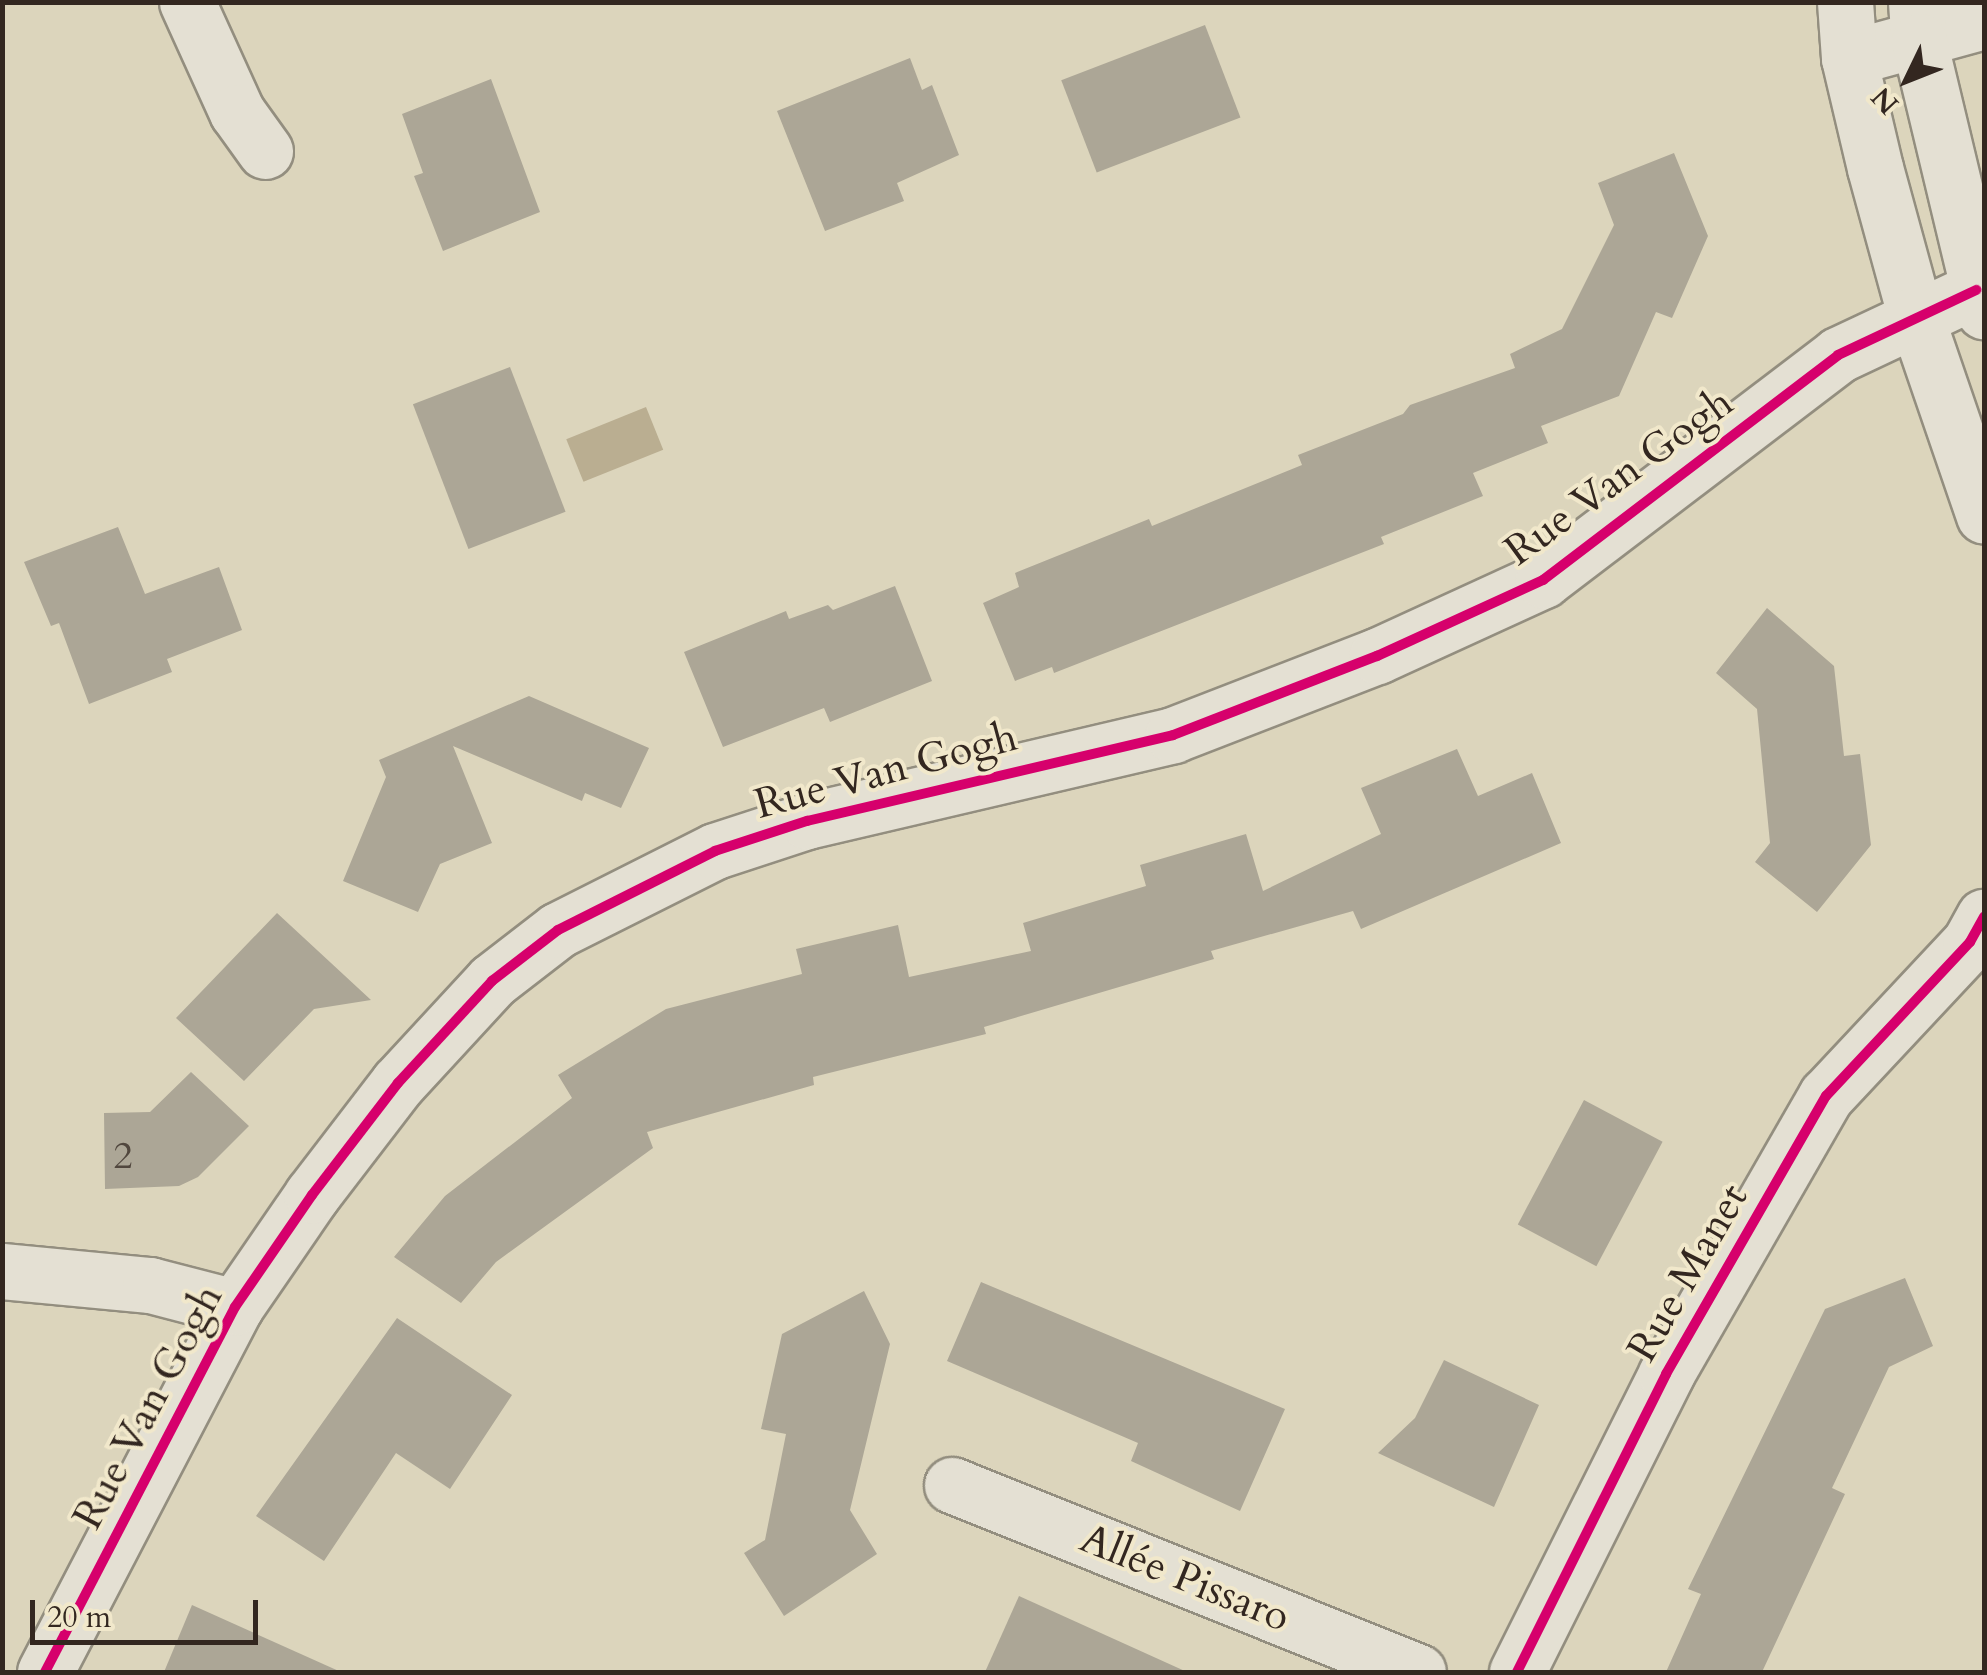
<!DOCTYPE html>
<html>
<head>
<meta charset="utf-8">
<style>
  body { margin:0 }
  #map { position:relative; width:1987px; height:1675px; overflow:hidden; background:#dcd5bc; font-family:Cardo,serif }
  div>[style] { position:absolute }
  .water>* { inset:0; background:#baae91; transform-origin:0 0 }
  .building>* { inset:0; background:#aca696; transform-origin:0 0 }
  .roads { filter:drop-shadow(2px 0 #938e7f) drop-shadow(-2px 0 #938e7f) drop-shadow(0 2px #938e7f) drop-shadow(0 -2px #938e7f) }
  .street>* { height:55px; margin:-27.5px; padding:0 27.5px; transform-origin:27.5px; border-radius:27.5px; background:#e4e0d3 }
  .secondary>* { height:55px; margin:-27.5px; padding:0 27.5px; transform-origin:27.5px; border-radius:27.5px; background:#e4e0d3 }
  .cycleway>* { height:10px; margin:-5px; padding:0 5px; transform-origin:5px; border-radius:5px; background:#d6006c }
  span { translate:-50% -50%; white-space:nowrap; text-align:center; line-height:1.15; -webkit-text-stroke:8px #f1e8cb; paint-order:stroke }
  .number-label { font-size:38px; color:#51473e }
  .number-label span { -webkit-text-stroke-width:0 }
  .street-label { font-size:42px; color:#332720 }
  .frame { position:absolute; inset:0; border:5px solid #332720; pointer-events:none }
  .north { position:absolute; left:1857px; top:30px; width:100px; height:100px; -webkit-text-stroke:8px #f1e8cb; paint-order:stroke; rotate:227deg; font-size:28px; font-weight:700; line-height:40px; text-align:center; color:#332720 }
  .north::after { content:''; display:block; margin:auto; width:35px; height:45px; background:#332720; clip-path:polygon(50% 0,100% 100%,50% 72%,0 100%) }
  .scale { position:absolute; left:30px; top:1600px; width:228px; height:45px; box-sizing:border-box; border:5px solid #332720; border-top:0; padding-left:12px; font-size:30px; line-height:35px; white-space:nowrap; color:#332720; -webkit-text-stroke:8px #f1e8cb; paint-order:stroke }
</style>
</head>
<body>
<div id="map">
  <div class="water">
    <i style="left:646px;top:407px;width:46px;height:86px;rotate:68deg"></i>
  </div>
  <div class="building">
    <i style="left:1205px;top:25px;width:99px;height:154px;rotate:69deg"></i>
    <i style="clip-path:polygon(910px 58px,922px 90px,932px 85px,959px 155px,897px 183px,904px 201px,825px 231px,777px 111px)"></i>
    <i style="clip-path:polygon(491px 79px,540px 212px,443px 251px,414px 176px,423px 173px,402px 114px)"></i>
    <i style="clip-path:polygon(1674px 153px,1708px 236px,1672px 318px,1656px 312px,1619px 396px,1541px 426px,1548px 443px,1473px 473px,1483px 496px,1381px 537px,1384px 544px,1054px 673px,1052px 667px,1015px 681px,983px 603px,1019px 587px,1015px 573px,1149px 519px,1152px 526px,1302px 465px,1298px 455px,1403px 414px,1410px 405px,1515px 368px,1510px 354px,1562px 329px,1614px 225px,1598px 183px)"></i>
    <i style="left:510px;top:367px;width:155px;height:104px;rotate:69deg"></i>
    <i style="clip-path:polygon(118px 527px,145px 594px,219px 567px,242px 630px,167px 659px,172px 672px,89px 704px,59px 623px,51px 626px,24px 562px)"></i>
    <i style="clip-path:polygon(895px 586px,932px 681px,830px 722px,824px 708px,723px 747px,684px 652px,786px 611px,789px 619px,828px 605px,833px 610px)"></i>
    <i style="clip-path:polygon(1767px 608px,1834px 666px,1844px 756px,1860px 754px,1871px 845px,1817px 912px,1755px 862px,1770px 843px,1757px 709px,1716px 673px)"></i>
    <i style="clip-path:polygon(529px 696px,649px 748px,621px 808px,585px 793px,582px 801px,453px 746px,492px 843px,440px 864px,418px 912px,343px 881px,386px 777px,379px 760px)"></i>
    <i style="clip-path:polygon(1457px 749px,1478px 796px,1532px 773px,1561px 843px,1361px 929px,1353px 911px,1211px 951px,1214px 959px,984px 1027px,986px 1034px,813px 1077px,814px 1085px,647px 1132px,653px 1148px,496px 1262px,461px 1303px,394px 1257px,445px 1196px,572px 1098px,558px 1075px,666px 1009px,802px 974px,796px 949px,898px 925px,909px 977px,1031px 951px,1023px 923px,1146px 886px,1140px 865px,1246px 834px,1263px 891px,1381px 834px,1361px 788px)"></i>
    <i style="clip-path:polygon(277px 913px,371px 1000px,314px 1009px,244px 1081px,176px 1018px)"></i>
    <i style="clip-path:polygon(191px 1072px,249px 1126px,198px 1177px,179px 1186px,105px 1189px,104px 1113px,150px 1112px)"></i>
    <i style="left:1584px;top:1100px;width:89px;height:141px;rotate:28deg"></i>
    <i style="clip-path:polygon(1905px 1278px,1933px 1346px,1889px 1367px,1832px 1488px,1845px 1494px,1762px 1672px,1666px 1672px,1701px 1594px,1688px 1589px,1825px 1309px)"></i>
    <i style="clip-path:polygon(981px 1282px,1285px 1409px,1240px 1511px,1131px 1461px,1138px 1443px,947px 1361px)"></i>
    <i style="clip-path:polygon(864px 1291px,890px 1344px,850px 1510px,877px 1554px,784px 1616px,744px 1553px,765px 1540px,786px 1434px,761px 1429px,782px 1334px)"></i>
    <i style="clip-path:polygon(397px 1318px,512px 1395px,450px 1489px,396px 1453px,324px 1561px,256px 1516px)"></i>
    <i style="clip-path:polygon(1444px 1360px,1539px 1405px,1494px 1507px,1378px 1453px,1415px 1418px)"></i>
    <i style="clip-path:polygon(1019px 1596px,1187px 1672px,985px 1672px)"></i>
    <i style="clip-path:polygon(192px 1605px,341px 1672px,164px 1672px)"></i>
  </div>
  <div class="roads">
    <div class="street">
      <i style="left:187px;top:2px;width:121px;rotate:65.6deg"></i>
      <i style="left:237px;top:112px;width:48px;rotate:54.3deg"></i>
      <i style="left:1849px;top:58px;width:140px;rotate:-15.3deg"></i>
      <i style="left:2px;top:1271px;width:149px;rotate:5.4deg"></i>
      <i style="left:150px;top:1285px;width:88px;rotate:14.5deg"></i>
      <i style="left:952px;top:1485px;width:502px;rotate:21.86deg"></i>
      <i style="left:45px;top:1672px;width:411px;rotate:-62.5deg"></i>
      <i style="left:235px;top:1307px;width:136px;rotate:-55.5deg"></i>
      <i style="left:312px;top:1195px;width:141px;rotate:-52.5deg"></i>
      <i style="left:398px;top:1083px;width:139px;rotate:-47.3deg"></i>
      <i style="left:492px;top:981px;width:83px;rotate:-37.7deg"></i>
      <i style="left:558px;top:930px;width:176px;rotate:-26.7deg"></i>
      <i style="left:715px;top:851px;width:97px;rotate:-18.1deg"></i>
      <i style="left:807px;top:821px;width:376px;rotate:-13.2deg"></i>
      <i style="left:1173px;top:735px;width:219px;rotate:-21.2deg"></i>
      <i style="left:1377px;top:656px;width:183px;rotate:-24.6deg"></i>
      <i style="left:1543px;top:580px;width:371px;rotate:-37.3deg"></i>
      <i style="left:1838px;top:355px;width:153px;rotate:-25.2deg"></i>
      <i style="left:1517px;top:1672px;width:333px;rotate:-63.4deg"></i>
      <i style="left:1666px;top:1374px;width:321px;rotate:-60.1deg"></i>
      <i style="left:1826px;top:1096px;width:211px;rotate:-46.9deg"></i>
      <i style="left:1970px;top:942px;width:29px;rotate:-61deg"></i>
    </div>
    <div class="secondary">
      <i style="left:1845px;top:2px;width:56px;rotate:85.9deg"></i>
      <i style="left:1849px;top:58px;width:113px;rotate:76.7deg"></i>
      <i style="left:1875px;top:168px;width:151px;rotate:74.7deg"></i>
      <i style="left:1915px;top:314px;width:213px;rotate:71.1deg"></i>
      <i style="left:1916px;top:2px;width:39px;rotate:86deg"></i>
      <i style="left:1919px;top:41px;width:278px;rotate:76.5deg"></i>
    </div>
  </div>
  <div class="cycleway">
    <i style="left:45px;top:1672px;width:411px;rotate:-62.5deg"></i>
    <i style="left:235px;top:1307px;width:136px;rotate:-55.5deg"></i>
    <i style="left:312px;top:1195px;width:141px;rotate:-52.5deg"></i>
    <i style="left:398px;top:1083px;width:139px;rotate:-47.3deg"></i>
    <i style="left:492px;top:981px;width:83px;rotate:-37.7deg"></i>
    <i style="left:558px;top:930px;width:176px;rotate:-26.7deg"></i>
    <i style="left:715px;top:851px;width:97px;rotate:-18.1deg"></i>
    <i style="left:807px;top:821px;width:376px;rotate:-13.2deg"></i>
    <i style="left:1173px;top:735px;width:219px;rotate:-21.2deg"></i>
    <i style="left:1377px;top:656px;width:183px;rotate:-24.6deg"></i>
    <i style="left:1543px;top:580px;width:371px;rotate:-37.3deg"></i>
    <i style="left:1838px;top:355px;width:153px;rotate:-25.2deg"></i>
    <i style="left:1517px;top:1672px;width:333px;rotate:-63.4deg"></i>
    <i style="left:1666px;top:1374px;width:321px;rotate:-60.1deg"></i>
    <i style="left:1826px;top:1096px;width:211px;rotate:-46.9deg"></i>
    <i style="left:1970px;top:942px;width:29px;rotate:-61deg"></i>
  </div>
  <div class="number-label">
    <span style="left:123px;top:1157px">2</span>
  </div>
  <div class="street-label">
    <span style="left:1619px;top:477px;rotate:-36deg">Rue Van Gogh</span>
    <span style="left:886px;top:771px;rotate:-15deg">Rue Van Gogh</span>
    <span style="left:1688px;top:1273px;rotate:-60deg">Rue Manet</span>
    <span style="left:148px;top:1407px;rotate:-62deg">Rue Van Gogh</span>
    <span style="left:1185px;top:1578px;rotate:22deg">Allée Pissaro</span>
  </div>
  <div class="frame"></div>
  <div class="north">N</div>
  <div class="scale">20 m</div>
</div>
</body>
</html>
